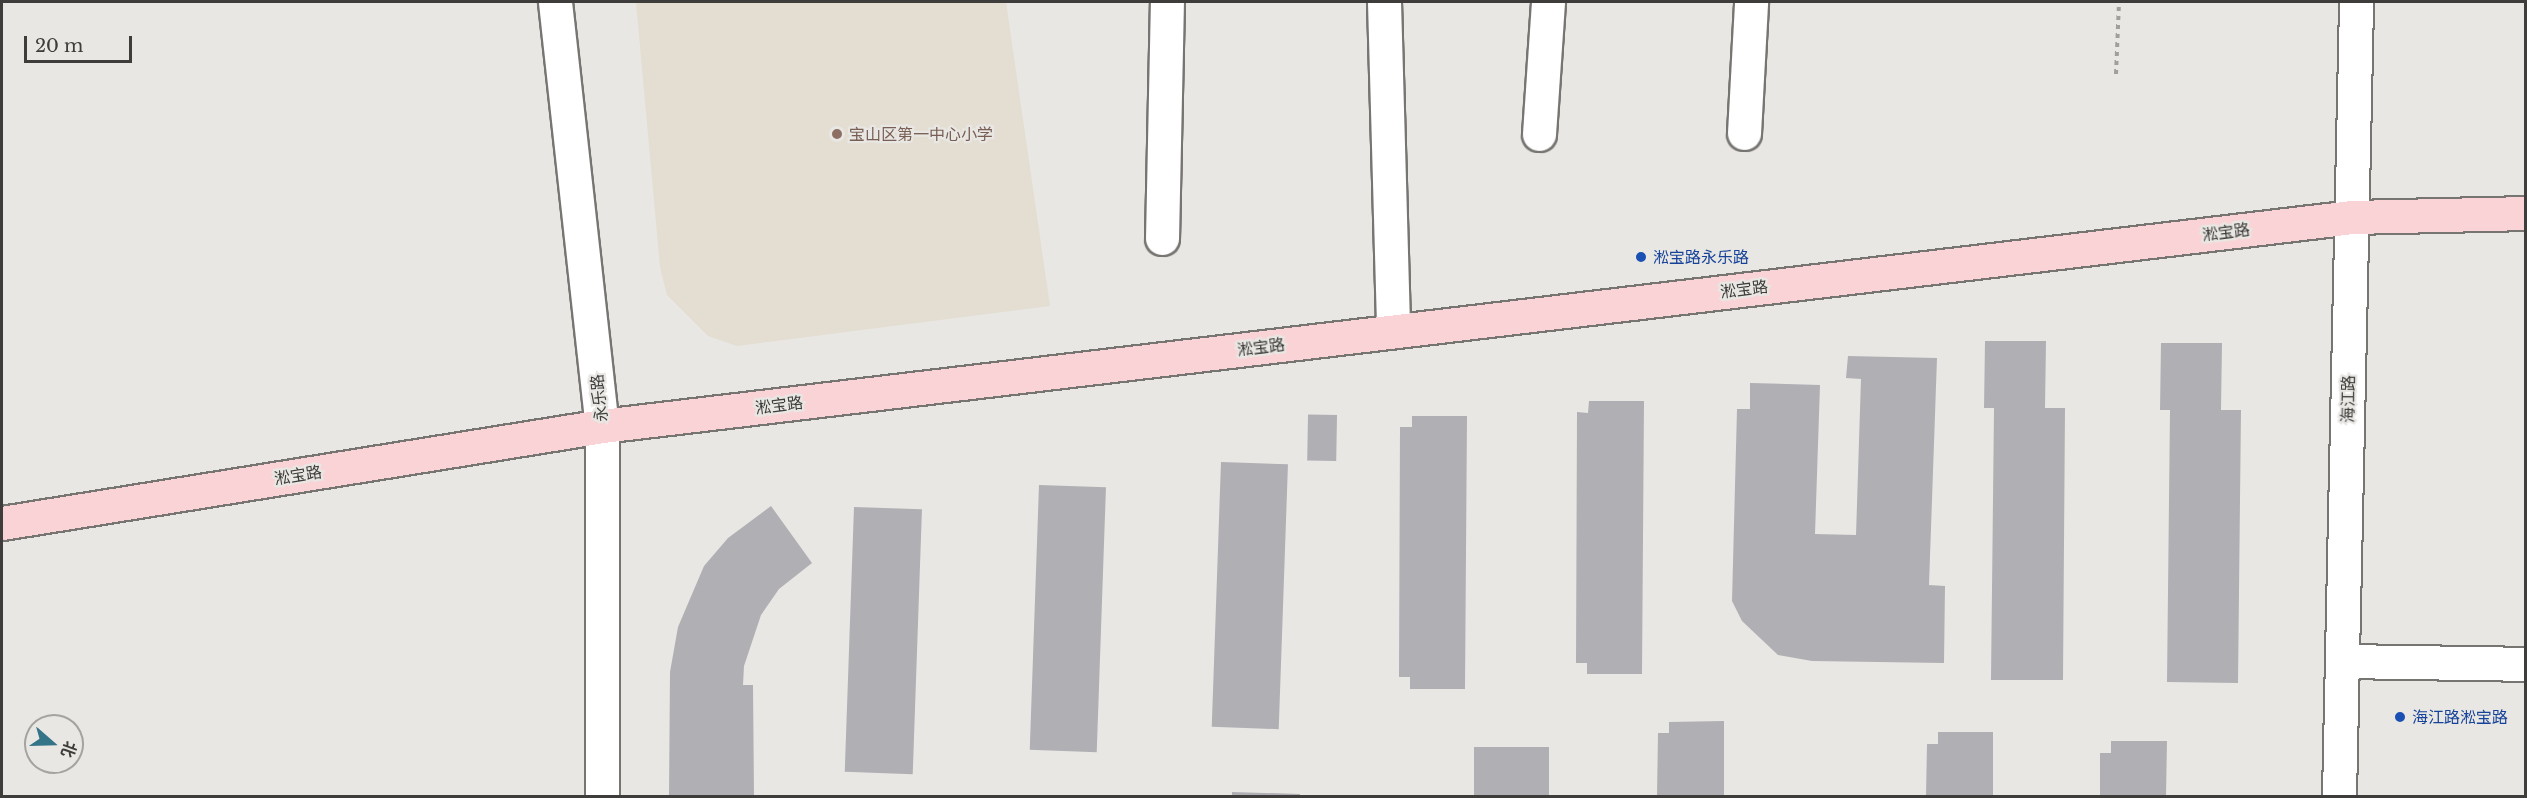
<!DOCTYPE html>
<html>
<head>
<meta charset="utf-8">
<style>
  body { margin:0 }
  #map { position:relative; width:2527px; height:798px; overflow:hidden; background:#e9e7e3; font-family:"Libre Baskerville","Noto Sans SC",serif }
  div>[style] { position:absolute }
  .built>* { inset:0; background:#e3ddd2 }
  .building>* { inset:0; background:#b0afb4; transform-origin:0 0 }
  .path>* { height:4px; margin-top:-2px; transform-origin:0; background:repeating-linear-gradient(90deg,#a19f9c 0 4.5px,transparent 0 9px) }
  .roads { filter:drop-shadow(2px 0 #777572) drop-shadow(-2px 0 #777572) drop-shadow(0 2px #777572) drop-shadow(0 -2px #777572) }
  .minor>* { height:33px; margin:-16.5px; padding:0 16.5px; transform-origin:16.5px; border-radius:16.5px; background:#fff }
  .major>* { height:33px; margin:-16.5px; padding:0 16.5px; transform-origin:16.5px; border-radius:16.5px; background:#f9d3d5 }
  .dots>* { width:16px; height:16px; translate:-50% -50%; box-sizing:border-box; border:3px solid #e9e7e3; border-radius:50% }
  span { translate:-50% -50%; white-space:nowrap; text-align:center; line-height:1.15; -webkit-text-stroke:4.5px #e9e7e3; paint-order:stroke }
  .education-label { font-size:16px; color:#785e54 }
  .left { translate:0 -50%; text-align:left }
  .street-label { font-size:16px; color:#3e3d3b }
  .transit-label { font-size:16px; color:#164399 }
  .frame { position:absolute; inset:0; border:3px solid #3e3d3b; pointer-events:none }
  .north { position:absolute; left:24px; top:714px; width:60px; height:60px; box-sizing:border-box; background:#e9e7e3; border:2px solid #a5a3a0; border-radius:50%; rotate:110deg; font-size:16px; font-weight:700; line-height:24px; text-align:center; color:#3e3d3b }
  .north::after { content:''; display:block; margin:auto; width:21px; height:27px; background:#347488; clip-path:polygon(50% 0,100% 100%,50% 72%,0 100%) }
  .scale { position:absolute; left:24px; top:36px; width:108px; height:27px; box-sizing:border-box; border:3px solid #3e3d3b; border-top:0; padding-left:8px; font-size:18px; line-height:21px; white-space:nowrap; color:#3e3d3b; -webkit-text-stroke:4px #e9e7e3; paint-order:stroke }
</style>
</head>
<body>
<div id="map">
  <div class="built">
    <i style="clip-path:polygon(636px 2px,1006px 2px,1050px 306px,737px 346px,708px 336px,667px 295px,660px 267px)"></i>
  </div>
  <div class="building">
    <i style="clip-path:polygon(1985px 341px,2046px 341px,2045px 408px,2065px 408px,2063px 680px,1991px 680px,1994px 408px,1984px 408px)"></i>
    <i style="clip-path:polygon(2161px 343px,2222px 343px,2221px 410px,2241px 410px,2238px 683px,2167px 682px,2170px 410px,2160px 410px)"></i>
    <i style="clip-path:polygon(1848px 356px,1937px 358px,1929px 585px,1945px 586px,1944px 663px,1812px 661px,1778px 655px,1742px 621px,1732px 601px,1737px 409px,1750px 409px,1750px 383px,1820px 385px,1815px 534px,1856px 535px,1861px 379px,1846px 378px)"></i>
    <i style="clip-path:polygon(1589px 401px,1644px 401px,1642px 674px,1587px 674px,1587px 663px,1576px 663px,1577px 412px,1588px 413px)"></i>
    <i style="left:1337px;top:415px;width:46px;height:29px;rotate:91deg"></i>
    <i style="clip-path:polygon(1412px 416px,1467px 416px,1465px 689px,1410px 689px,1410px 677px,1399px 677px,1400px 427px,1412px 427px)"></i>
    <i style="left:1221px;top:462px;width:67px;height:265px;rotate:2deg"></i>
    <i style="left:1039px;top:485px;width:67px;height:265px;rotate:2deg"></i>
    <i style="clip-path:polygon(771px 506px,812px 563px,779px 589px,761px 615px,744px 666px,743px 685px,753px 685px,754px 796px,669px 796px,670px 672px,678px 627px,704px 566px,728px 538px)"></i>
    <i style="left:854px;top:507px;width:68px;height:265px;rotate:2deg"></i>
    <i style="clip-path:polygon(1724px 721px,1724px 796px,1657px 796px,1658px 733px,1669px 733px,1669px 722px)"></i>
    <i style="clip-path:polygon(1938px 732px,1993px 732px,1993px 796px,1926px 796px,1927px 744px,1938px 744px)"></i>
    <i style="clip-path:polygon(2111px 741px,2167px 741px,2166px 796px,2100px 796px,2100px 753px,2111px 753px)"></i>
    <i style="left:1474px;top:747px;width:75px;height:49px"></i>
    <i style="clip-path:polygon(1232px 792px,1300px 794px,1300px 796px,1232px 796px)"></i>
  </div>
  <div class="path">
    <i style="left:2116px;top:74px;width:72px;rotate:-87.6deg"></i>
  </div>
  <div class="roads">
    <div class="minor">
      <i style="left:555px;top:2px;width:427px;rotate:83.7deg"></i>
      <i style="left:602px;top:426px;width:370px;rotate:90deg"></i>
      <i style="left:1384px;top:2px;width:329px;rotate:88.4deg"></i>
      <i style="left:1744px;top:133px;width:131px;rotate:-86.9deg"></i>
      <i style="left:1539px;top:134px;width:132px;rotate:-86.1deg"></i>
      <i style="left:1162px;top:238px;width:236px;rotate:-88.8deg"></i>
      <i style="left:2343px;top:661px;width:183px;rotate:0.9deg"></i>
      <i style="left:2339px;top:796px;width:794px;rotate:-88.77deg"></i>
    </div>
    <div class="major">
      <i style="left:2px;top:523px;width:608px;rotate:-9.18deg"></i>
      <i style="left:602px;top:426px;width:1762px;rotate:-6.81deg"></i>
      <i style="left:2352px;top:217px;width:174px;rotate:-1.3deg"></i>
    </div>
  </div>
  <div class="dots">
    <i style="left:837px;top:134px;background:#8d6e63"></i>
    <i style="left:1641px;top:257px;background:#1a4fb4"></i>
    <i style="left:2400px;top:717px;background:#1a4fb4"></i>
  </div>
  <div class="education-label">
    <span class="left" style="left:849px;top:134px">宝山区第一中心小学</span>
  </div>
  <div class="street-label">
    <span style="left:2226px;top:232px;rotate:-7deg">淞宝路</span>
    <span style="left:1744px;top:289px;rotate:-7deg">淞宝路</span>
    <span style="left:1261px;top:347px;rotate:-7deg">淞宝路</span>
    <span style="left:599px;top:398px;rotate:-96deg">永乐路</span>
    <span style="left:2348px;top:399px;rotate:-89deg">海江路</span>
    <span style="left:779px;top:405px;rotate:-7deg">淞宝路</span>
    <span style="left:298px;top:475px;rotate:-9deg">淞宝路</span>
  </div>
  <div class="transit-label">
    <span class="left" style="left:1653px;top:257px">淞宝路永乐路</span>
    <span class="left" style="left:2412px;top:717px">海江路淞宝路</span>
  </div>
  <div class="frame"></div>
  <div class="north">北</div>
  <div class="scale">20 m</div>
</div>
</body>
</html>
